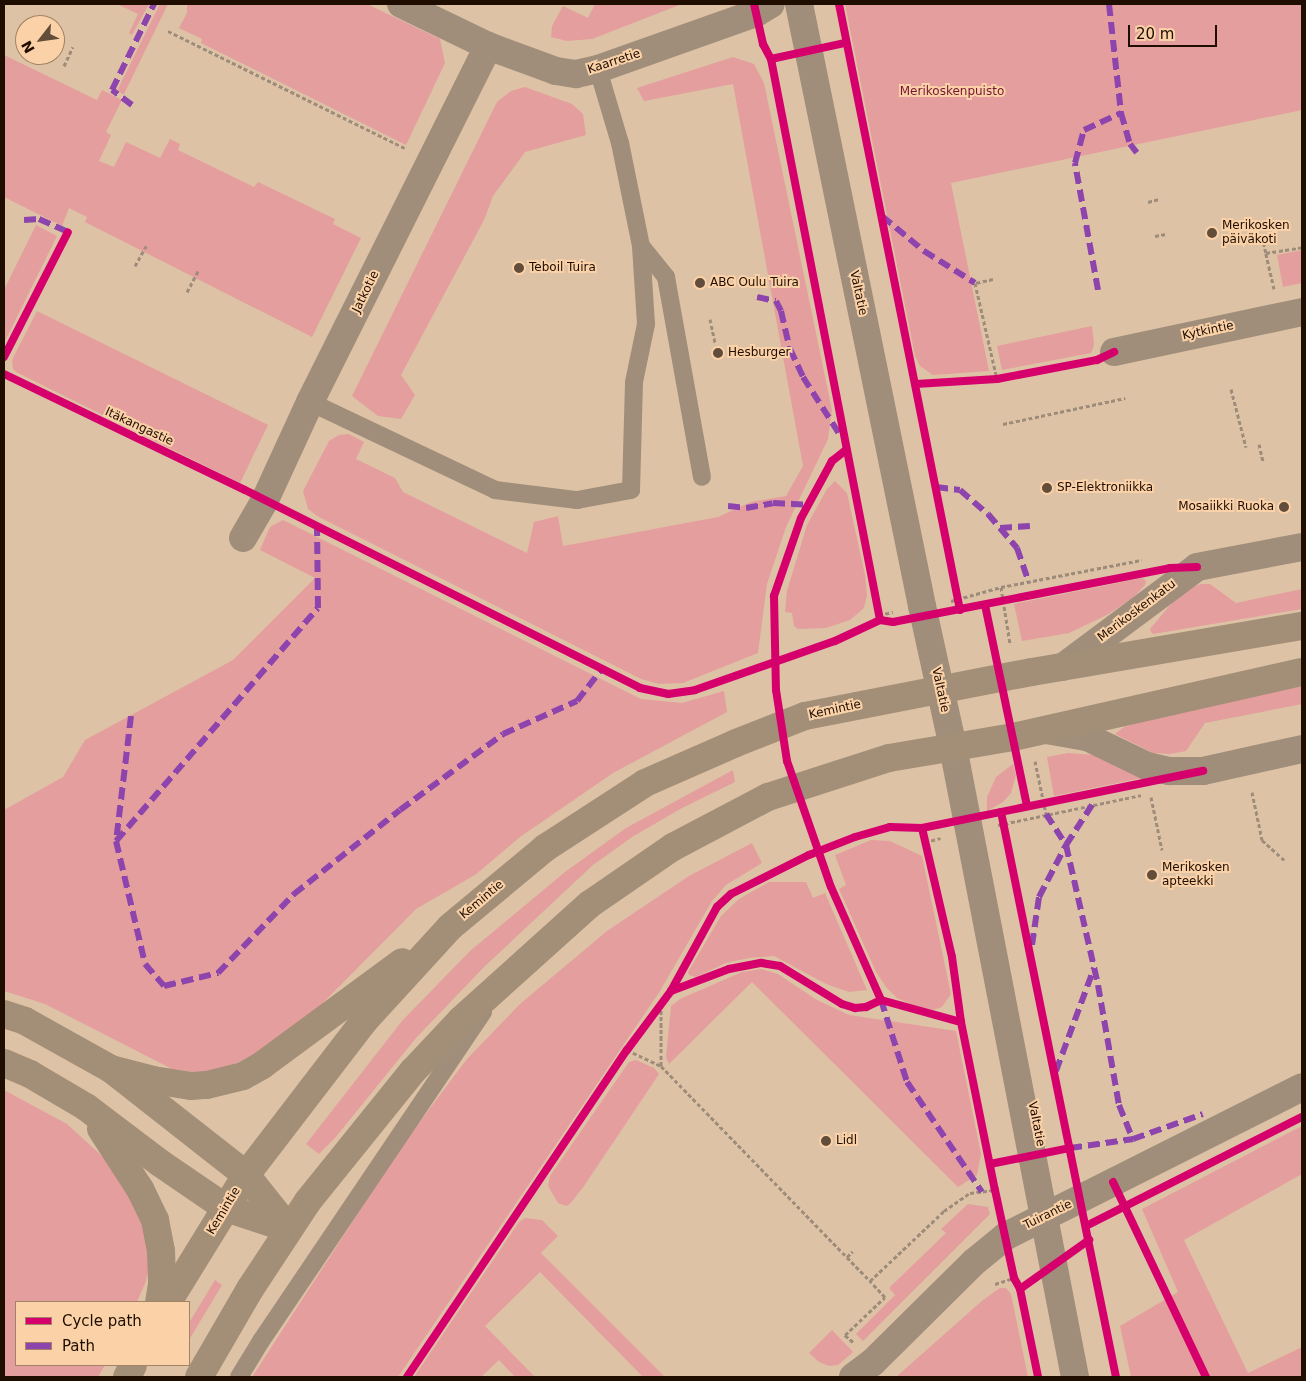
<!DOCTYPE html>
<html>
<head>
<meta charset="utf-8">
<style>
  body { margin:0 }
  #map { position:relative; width:1306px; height:1381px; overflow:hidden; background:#dec2a5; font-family:"DejaVu Sans",sans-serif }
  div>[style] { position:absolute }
  .green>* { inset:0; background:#e49e9d }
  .path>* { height:3px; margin-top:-1.5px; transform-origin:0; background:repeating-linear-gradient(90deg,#9d8c7a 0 4px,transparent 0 6.5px) }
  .service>* { height:18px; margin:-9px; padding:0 9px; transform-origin:9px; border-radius:9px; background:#a08e7b }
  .minor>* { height:28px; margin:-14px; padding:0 14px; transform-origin:14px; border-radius:14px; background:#a08e7b }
  .tertiary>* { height:28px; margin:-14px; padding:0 14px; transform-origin:14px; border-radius:14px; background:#a08e7b }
  .primary>* { height:28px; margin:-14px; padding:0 14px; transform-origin:14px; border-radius:14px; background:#a38f77 }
  .quiet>* { height:6px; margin-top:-3px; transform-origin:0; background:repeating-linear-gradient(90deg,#8e44ad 0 12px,transparent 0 18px) }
  .cycleway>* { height:8px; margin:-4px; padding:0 4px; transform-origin:4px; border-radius:4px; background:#d6006c }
  .dots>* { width:14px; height:14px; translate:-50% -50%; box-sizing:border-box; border:2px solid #fbd2a8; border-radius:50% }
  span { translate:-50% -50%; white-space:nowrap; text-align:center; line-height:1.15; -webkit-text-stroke:4px #fbd2a8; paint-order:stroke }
  .street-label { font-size:12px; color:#1f0d00 }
  .park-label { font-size:12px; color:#751534 }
  .poi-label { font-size:12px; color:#1f0d00 }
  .left { translate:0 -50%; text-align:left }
  .right { translate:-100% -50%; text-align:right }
  .frame { position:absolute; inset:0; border:5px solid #1f0d00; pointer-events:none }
  .legend { position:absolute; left:15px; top:1301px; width:175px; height:65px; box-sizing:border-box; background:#fbd2a8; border:1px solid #a38365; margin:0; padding:6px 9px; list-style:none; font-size:15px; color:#1f0d00 }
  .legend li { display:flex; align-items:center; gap:10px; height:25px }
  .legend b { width:25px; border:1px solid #a38365 }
  .north { position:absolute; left:15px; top:15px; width:50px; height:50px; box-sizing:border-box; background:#fbd2a8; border:1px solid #a38365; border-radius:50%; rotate:240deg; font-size:14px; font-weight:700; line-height:20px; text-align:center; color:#1f0d00 }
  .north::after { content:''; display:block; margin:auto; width:18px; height:22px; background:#624c3a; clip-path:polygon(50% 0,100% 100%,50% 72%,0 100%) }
  .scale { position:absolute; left:1128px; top:25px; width:89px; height:22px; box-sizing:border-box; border:2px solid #1f0d00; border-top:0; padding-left:6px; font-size:15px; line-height:18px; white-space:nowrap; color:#1f0d00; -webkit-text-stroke:4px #fbd2a8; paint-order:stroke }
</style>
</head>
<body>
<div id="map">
  <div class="green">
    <i style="clip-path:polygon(117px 4px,149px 4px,132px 35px,129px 33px,138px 14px)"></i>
    <i style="clip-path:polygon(160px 4px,168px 4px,124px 94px,122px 94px,118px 89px)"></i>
    <i style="clip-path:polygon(187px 4px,367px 4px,440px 39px,445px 63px,406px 145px,201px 43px,202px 39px,179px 28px,187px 13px)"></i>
    <i style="clip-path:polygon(595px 4px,682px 4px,592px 39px,567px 41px,551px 37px,552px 26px,563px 6px,588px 18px)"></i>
    <i style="clip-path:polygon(845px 4px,1302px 4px,1302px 110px,951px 183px,989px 371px,933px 375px,920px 366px,915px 356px)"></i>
    <i style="clip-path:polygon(4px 55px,97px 100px,102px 90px,122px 100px,106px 132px,111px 135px,99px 161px,114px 167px,126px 142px,160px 158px,170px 139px,180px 144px,178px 150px,254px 187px,258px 182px,335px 219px,333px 224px,361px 238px,312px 337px,85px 222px,87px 217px,69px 208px,62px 226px,4px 197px)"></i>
    <i style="clip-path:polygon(733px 57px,754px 64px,764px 83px,832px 410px,828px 439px,786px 527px,767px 584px,758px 653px,683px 683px,659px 684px,641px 679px,317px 516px,308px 509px,303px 491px,329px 441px,339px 435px,349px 434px,364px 442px,356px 459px,395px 478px,403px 492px,527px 553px,534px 522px,558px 516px,563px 546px,718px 517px,751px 502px,786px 496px,803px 466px,733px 84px,644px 101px,637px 88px)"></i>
    <i style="clip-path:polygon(525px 87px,572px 104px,583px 114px,586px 135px,525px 152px,493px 196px,484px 220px,401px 375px,415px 395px,401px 419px,378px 416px,352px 396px,497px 102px,511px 91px)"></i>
    <i style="clip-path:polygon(36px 225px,57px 236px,4px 343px,4px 290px)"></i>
    <i style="clip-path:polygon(1302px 250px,1302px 283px,1283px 287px,1277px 255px)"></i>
    <i style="clip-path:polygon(37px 311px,268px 425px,240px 483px,16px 372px,13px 369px,12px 360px)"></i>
    <i style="clip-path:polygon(1092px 326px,1094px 345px,1091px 353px,1002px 370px,997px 346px)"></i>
    <i style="clip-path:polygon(835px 481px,847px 493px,865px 575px,867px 595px,864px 608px,850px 620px,826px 628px,798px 629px,794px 626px,792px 613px,785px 612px,787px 591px,807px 525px,827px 489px)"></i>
    <i style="clip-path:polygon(283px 520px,641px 699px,682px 703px,724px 691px,727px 712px,613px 773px,520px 837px,475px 875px,416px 909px,305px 1021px,265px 1050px,234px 1064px,204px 1073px,172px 1069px,45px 1004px,4px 991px,4px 810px,63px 777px,85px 740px,233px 660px,315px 578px,260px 550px,270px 527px)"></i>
    <i style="clip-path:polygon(1142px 578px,1146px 581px,1145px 585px,1134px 597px,1107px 615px,1069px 633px,1022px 641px,1014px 604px)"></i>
    <i style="clip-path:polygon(1201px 584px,1210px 584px,1236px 603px,1302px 589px,1302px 609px,1153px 634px,1151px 632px,1150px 629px,1176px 598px,1190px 588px)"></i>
    <i style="clip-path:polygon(1302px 683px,1302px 704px,1205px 723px,1186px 751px,1170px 754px,1153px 753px,1115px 734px,1124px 727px,1150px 719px)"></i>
    <i style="clip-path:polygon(1068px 753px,1095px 755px,1142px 778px,1054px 796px,1047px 757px)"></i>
    <i style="clip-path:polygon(1013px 764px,1016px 775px,1011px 793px,1003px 802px,987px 811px,987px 797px,996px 777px)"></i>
    <i style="clip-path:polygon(733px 770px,735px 782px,682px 808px,632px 837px,593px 865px,484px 967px,416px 1038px,335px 1138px,319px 1154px,306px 1144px,402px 1021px,470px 951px,565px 872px,626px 828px)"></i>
    <i style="clip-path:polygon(871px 840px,890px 841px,922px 856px,951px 994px,942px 1007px,933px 1010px,913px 1005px,897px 998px,886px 987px,876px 972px,839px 889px,846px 885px,835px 855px)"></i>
    <i style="clip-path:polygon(752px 843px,762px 863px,726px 885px,712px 901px,660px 991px,398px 1377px,252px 1377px,403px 1144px,467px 1059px,520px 1004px,607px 931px,689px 876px)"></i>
    <i style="clip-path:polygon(769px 882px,806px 882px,813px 898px,825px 893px,867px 990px,849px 992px,826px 984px,774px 956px,749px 958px,726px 963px,696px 977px,689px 975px,688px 972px,721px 916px,739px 899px)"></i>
    <i style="clip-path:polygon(761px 969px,778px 974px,817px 1000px,849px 1015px,956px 1031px,981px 1154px,977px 1175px,958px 1187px,752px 982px,669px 1064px,666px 1057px,671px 1006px,680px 999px,742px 972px)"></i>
    <i style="clip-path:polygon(636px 1060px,654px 1068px,659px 1074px,584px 1186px,570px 1204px,566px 1206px,558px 1203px,548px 1186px,550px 1176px,629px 1062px)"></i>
    <i style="clip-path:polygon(4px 1090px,67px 1124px,114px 1167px,134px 1200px,153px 1250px,146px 1281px,137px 1302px,16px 1302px,16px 1365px,105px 1365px,98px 1377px,4px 1377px)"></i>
    <i style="clip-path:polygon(1302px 1126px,1302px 1174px,1184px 1240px,1248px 1373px,1302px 1347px,1302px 1377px,1131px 1377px,1120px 1326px,1178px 1292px,1142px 1209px)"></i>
    <i style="clip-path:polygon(968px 1204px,988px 1207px,990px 1214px,863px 1341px,856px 1334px,895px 1295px,889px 1288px,946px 1233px,941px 1229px)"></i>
    <i style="clip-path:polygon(525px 1218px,542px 1220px,558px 1236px,541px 1253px,665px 1377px,643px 1377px,540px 1272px,485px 1326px,535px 1377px,515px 1377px,499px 1360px,481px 1377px,414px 1377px,519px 1222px)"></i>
    <i style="clip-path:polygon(215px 1280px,222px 1285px,189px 1340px,189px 1323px)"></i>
    <i style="clip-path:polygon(1000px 1288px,1006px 1288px,1011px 1294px,1028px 1377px,896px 1377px,983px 1300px)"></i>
    <i style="clip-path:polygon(832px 1330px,853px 1352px,838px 1365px,829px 1366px,819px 1362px,809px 1353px)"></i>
  </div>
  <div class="path">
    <i style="left:168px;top:31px;width:264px;rotate:26.3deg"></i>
    <i style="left:64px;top:66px;width:21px;rotate:-65deg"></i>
    <i style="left:1148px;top:202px;width:11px;rotate:-15deg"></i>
    <i style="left:1155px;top:236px;width:11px;rotate:-10deg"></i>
    <i style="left:1262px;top:236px;width:17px;rotate:77deg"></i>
    <i style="left:135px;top:266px;width:23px;rotate:-61deg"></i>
    <i style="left:993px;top:279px;width:18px;rotate:167deg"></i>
    <i style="left:975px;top:283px;width:98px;rotate:77.1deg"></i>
    <i style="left:1274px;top:289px;width:37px;rotate:-103deg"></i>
    <i style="left:1266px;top:253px;width:36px;rotate:-9deg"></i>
    <i style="left:187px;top:292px;width:24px;rotate:-62deg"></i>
    <i style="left:710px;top:319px;width:25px;rotate:78deg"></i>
    <i style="left:1231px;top:389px;width:60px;rotate:75.5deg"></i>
    <i style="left:1003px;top:424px;width:125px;rotate:-12deg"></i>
    <i style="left:1259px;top:444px;width:18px;rotate:77deg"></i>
    <i style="left:1001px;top:587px;width:143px;rotate:-10.9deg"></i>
    <i style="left:951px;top:601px;width:52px;rotate:-15.6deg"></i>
    <i style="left:1001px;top:587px;width:58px;rotate:81deg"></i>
    <i style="left:879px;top:615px;width:14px;rotate:-12deg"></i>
    <i style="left:1035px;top:761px;width:54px;rotate:78.3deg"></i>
    <i style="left:1252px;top:792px;width:49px;rotate:78.2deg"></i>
    <i style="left:1262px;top:840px;width:31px;rotate:42deg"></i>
    <i style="left:1151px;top:797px;width:54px;rotate:78.3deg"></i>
    <i style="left:998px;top:825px;width:146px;rotate:-11.8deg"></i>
    <i style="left:925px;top:842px;width:16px;rotate:-14deg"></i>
    <i style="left:627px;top:1050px;width:38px;rotate:25deg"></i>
    <i style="left:661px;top:1066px;width:300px;rotate:45.8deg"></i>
    <i style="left:661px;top:1066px;width:62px;rotate:-90deg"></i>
    <i style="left:847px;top:1257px;width:8px;rotate:-45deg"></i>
    <i style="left:995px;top:1284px;width:20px;rotate:-18deg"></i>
    <i style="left:853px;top:1342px;width:11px;rotate:-139deg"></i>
    <i style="left:845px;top:1335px;width:55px;rotate:-43.5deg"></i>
    <i style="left:885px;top:1297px;width:22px;rotate:-133deg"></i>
    <i style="left:870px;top:1281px;width:102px;rotate:-43.4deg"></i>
    <i style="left:944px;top:1211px;width:32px;rotate:-35deg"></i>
    <i style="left:970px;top:1193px;width:25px;rotate:-7deg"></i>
  </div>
  <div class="service">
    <i style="left:641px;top:246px;width:40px;rotate:51deg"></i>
    <i style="left:666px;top:277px;width:203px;rotate:79.8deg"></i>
    <i style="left:310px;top:402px;width:205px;rotate:25.4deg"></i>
    <i style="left:495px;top:490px;width:83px;rotate:7deg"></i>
    <i style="left:577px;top:500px;width:55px;rotate:-10.5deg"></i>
    <i style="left:631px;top:490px;width:108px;rotate:-88.4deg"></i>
    <i style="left:634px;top:382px;width:59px;rotate:-78.3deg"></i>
    <i style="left:646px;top:324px;width:78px;rotate:-93.7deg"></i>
    <i style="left:641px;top:246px;width:105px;rotate:-101.5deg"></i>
    <i style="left:620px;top:143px;width:77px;rotate:-106.6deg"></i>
    <i style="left:239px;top:1377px;width:42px;rotate:-58.6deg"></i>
    <i style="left:261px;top:1341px;width:397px;rotate:-56deg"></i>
  </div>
  <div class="minor">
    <i style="left:401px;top:4px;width:97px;rotate:25.8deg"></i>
    <i style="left:488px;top:46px;width:72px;rotate:20.2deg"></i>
    <i style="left:556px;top:71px;width:20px;rotate:9deg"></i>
    <i style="left:576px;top:74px;width:23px;rotate:-13deg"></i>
    <i style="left:598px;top:69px;width:168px;rotate:-19.5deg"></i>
    <i style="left:756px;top:13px;width:17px;rotate:-31deg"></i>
    <i style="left:1114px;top:352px;width:192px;rotate:-12deg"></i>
    <i style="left:243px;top:538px;width:44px;rotate:-59.9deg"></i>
    <i style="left:265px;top:500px;width:108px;rotate:-65.3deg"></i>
    <i style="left:310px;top:402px;width:398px;rotate:-63.4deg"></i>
    <i style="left:1063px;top:667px;width:167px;rotate:-36.7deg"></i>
    <i style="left:1197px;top:567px;width:107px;rotate:-10.8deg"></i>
    <i style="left:1046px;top:730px;width:42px;rotate:9.7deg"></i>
    <i style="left:1087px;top:737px;width:67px;rotate:25.8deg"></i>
    <i style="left:1147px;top:766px;width:23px;rotate:13deg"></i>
    <i style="left:1169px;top:771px;width:34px"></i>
    <i style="left:1203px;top:771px;width:101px;rotate:-12.5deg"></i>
    <i style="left:853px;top:1377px;width:25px;rotate:-37deg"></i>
    <i style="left:873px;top:1362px;width:142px;rotate:-44.7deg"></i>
    <i style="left:974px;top:1262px;width:41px;rotate:-39.1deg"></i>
    <i style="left:1006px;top:1236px;width:331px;rotate:-26.7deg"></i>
  </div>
  <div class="tertiary">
    <i style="left:799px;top:4px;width:614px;rotate:78.45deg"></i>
    <i style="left:922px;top:606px;width:144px;rotate:77.6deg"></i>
    <i style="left:953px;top:747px;width:642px;rotate:79.04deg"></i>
  </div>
  <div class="primary">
    <i style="left:4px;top:1014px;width:22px;rotate:18deg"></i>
    <i style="left:25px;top:1021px;width:98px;rotate:29.2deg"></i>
    <i style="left:111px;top:1069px;width:172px;rotate:38.1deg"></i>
    <i style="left:246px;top:1175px;width:69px;rotate:51.5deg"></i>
    <i style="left:4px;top:1063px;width:28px;rotate:23deg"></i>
    <i style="left:30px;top:1074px;width:65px;rotate:30.5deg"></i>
    <i style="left:86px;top:1107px;width:93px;rotate:37.1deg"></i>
    <i style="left:160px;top:1163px;width:80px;rotate:34.3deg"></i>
    <i style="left:226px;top:1208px;width:66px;rotate:18.4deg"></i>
    <i style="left:111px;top:1069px;width:43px;rotate:14.7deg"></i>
    <i style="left:153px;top:1080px;width:38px;rotate:9deg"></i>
    <i style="left:191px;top:1086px;width:16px;rotate:-4deg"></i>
    <i style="left:207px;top:1085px;width:37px;rotate:-14deg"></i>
    <i style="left:243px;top:1076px;width:21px;rotate:-29deg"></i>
    <i style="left:261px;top:1066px;width:175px;rotate:-36.4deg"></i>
    <i style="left:101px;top:1129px;width:72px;rotate:57deg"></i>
    <i style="left:140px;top:1189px;width:34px;rotate:64deg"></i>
    <i style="left:155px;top:1220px;width:32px;rotate:79deg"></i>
    <i style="left:161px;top:1251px;width:33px;rotate:88deg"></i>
    <i style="left:162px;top:1284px;width:18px;rotate:99deg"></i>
    <i style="left:168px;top:1302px;width:149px;rotate:-58.4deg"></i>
    <i style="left:246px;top:1175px;width:194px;rotate:-52.5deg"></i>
    <i style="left:364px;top:1021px;width:127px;rotate:-47.5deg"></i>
    <i style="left:450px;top:927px;width:124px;rotate:-39.7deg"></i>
    <i style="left:545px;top:848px;width:119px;rotate:-33deg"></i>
    <i style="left:645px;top:783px;width:99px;rotate:-23.7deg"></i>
    <i style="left:736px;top:743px;width:74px;rotate:-21.4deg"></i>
    <i style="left:805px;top:716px;width:231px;rotate:-11deg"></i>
    <i style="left:1032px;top:672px;width:274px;rotate:-9.7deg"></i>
    <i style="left:127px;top:1377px;width:13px;rotate:-63deg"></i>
    <i style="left:199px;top:1377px;width:102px;rotate:-59.9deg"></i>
    <i style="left:250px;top:1289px;width:105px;rotate:-56.6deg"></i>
    <i style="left:308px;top:1201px;width:167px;rotate:-51.1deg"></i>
    <i style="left:413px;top:1071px;width:70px;rotate:-46.7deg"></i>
    <i style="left:461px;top:1020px;width:173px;rotate:-42deg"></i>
    <i style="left:590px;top:904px;width:101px;rotate:-34.5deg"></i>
    <i style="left:673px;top:847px;width:107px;rotate:-27.8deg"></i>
    <i style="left:768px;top:797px;width:127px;rotate:-17.9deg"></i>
    <i style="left:889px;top:758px;width:126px;rotate:-9.6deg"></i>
    <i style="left:1013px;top:737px;width:296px;rotate:-12.7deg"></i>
  </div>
  <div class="quiet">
    <i style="left:1109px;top:4px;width:110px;rotate:83.7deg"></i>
    <i style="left:1121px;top:113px;width:32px;rotate:74deg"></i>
    <i style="left:1130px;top:144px;width:11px;rotate:52deg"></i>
    <i style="left:132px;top:105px;width:25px;rotate:-143deg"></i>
    <i style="left:112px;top:90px;width:96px;rotate:-64deg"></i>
    <i style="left:882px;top:216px;width:55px;rotate:39.8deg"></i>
    <i style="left:924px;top:251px;width:60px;rotate:32.1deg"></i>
    <i style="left:24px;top:220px;width:15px;rotate:-4deg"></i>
    <i style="left:39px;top:219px;width:32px;rotate:24deg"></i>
    <i style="left:1098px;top:290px;width:129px;rotate:-100.3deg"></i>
    <i style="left:1075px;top:163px;width:34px;rotate:-75deg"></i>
    <i style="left:1084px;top:130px;width:41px;rotate:-24.7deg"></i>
    <i style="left:757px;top:297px;width:19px;rotate:12deg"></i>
    <i style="left:776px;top:301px;width:11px;rotate:63deg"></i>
    <i style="left:781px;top:311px;width:39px;rotate:77deg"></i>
    <i style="left:790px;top:349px;width:31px;rotate:65deg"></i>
    <i style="left:803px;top:377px;width:69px;rotate:57.5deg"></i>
    <i style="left:936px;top:487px;width:24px;rotate:7deg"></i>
    <i style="left:960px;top:490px;width:37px;rotate:41deg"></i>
    <i style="left:988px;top:514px;width:45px;rotate:49.5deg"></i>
    <i style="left:1017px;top:548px;width:36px;rotate:71deg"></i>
    <i style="left:728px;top:506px;width:18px;rotate:6deg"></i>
    <i style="left:746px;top:508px;width:27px;rotate:-10deg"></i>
    <i style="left:773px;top:503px;width:35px;rotate:3deg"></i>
    <i style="left:1000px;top:528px;width:30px;rotate:-4deg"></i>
    <i style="left:131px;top:716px;width:126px;rotate:96.8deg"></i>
    <i style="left:116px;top:841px;width:126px;rotate:76.7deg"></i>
    <i style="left:145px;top:964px;width:29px;rotate:49deg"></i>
    <i style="left:164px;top:986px;width:56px;rotate:-13.5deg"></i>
    <i style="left:218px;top:973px;width:110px;rotate:-46.1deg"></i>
    <i style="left:294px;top:894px;width:135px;rotate:-38.4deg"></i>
    <i style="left:400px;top:810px;width:128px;rotate:-36.4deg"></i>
    <i style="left:503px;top:734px;width:81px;rotate:-24deg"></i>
    <i style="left:577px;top:701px;width:41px;rotate:-52deg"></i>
    <i style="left:1046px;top:814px;width:37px;rotate:57deg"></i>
    <i style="left:1066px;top:845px;width:144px;rotate:77.1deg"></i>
    <i style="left:1098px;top:985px;width:122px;rotate:80.1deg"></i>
    <i style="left:1119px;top:1105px;width:37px;rotate:68deg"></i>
    <i style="left:116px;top:841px;width:308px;rotate:-49.1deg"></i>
    <i style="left:318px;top:608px;width:82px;rotate:-90.7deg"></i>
    <i style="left:1032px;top:945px;width:49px;rotate:-81.7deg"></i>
    <i style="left:1039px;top:897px;width:59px;rotate:-62.6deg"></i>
    <i style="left:1066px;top:845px;width:48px;rotate:-57deg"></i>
    <i style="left:881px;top:1000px;width:86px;rotate:72.4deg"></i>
    <i style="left:907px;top:1082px;width:133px;rotate:55.7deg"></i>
    <i style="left:1056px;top:1071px;width:110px;rotate:-69.7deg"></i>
    <i style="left:1070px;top:1148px;width:64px;rotate:-8.1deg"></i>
    <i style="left:1133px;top:1139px;width:74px;rotate:-19.7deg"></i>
  </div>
  <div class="cycleway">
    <i style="left:754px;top:4px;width:41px;rotate:77.3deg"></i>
    <i style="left:763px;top:44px;width:17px;rotate:62deg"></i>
    <i style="left:771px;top:59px;width:571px;rotate:79deg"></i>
    <i style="left:839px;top:4px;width:618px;rotate:78.71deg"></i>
    <i style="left:771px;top:59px;width:76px;rotate:-12.2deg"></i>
    <i style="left:4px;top:357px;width:140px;rotate:-62.9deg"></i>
    <i style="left:4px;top:374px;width:267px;rotate:25.7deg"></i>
    <i style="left:245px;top:490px;width:442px;rotate:26.6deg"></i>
    <i style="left:640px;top:688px;width:29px;rotate:12deg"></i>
    <i style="left:668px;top:694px;width:27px;rotate:-8deg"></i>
    <i style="left:695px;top:690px;width:148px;rotate:-19.3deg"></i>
    <i style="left:835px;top:641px;width:50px;rotate:-25deg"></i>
    <i style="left:880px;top:620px;width:13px;rotate:9deg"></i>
    <i style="left:893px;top:622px;width:282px;rotate:-11deg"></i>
    <i style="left:1170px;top:568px;width:27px;rotate:-2deg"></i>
    <i style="left:916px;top:384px;width:81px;rotate:-3.5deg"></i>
    <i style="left:997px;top:379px;width:102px;rotate:-10.8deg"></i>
    <i style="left:1097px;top:360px;width:19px;rotate:-25deg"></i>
    <i style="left:846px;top:450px;width:18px;rotate:142deg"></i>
    <i style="left:832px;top:461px;width:65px;rotate:118.5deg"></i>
    <i style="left:801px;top:518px;width:83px;rotate:109.1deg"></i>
    <i style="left:774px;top:596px;width:94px;rotate:88.8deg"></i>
    <i style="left:776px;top:690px;width:72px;rotate:81.2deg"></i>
    <i style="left:787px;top:761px;width:133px;rotate:70.8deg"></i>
    <i style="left:831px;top:887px;width:124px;rotate:66.1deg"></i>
    <i style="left:985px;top:605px;width:205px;rotate:78.2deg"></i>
    <i style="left:1001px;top:812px;width:577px;rotate:78.5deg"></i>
    <i style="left:922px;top:828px;width:132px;rotate:76.9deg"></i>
    <i style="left:952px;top:957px;width:66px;rotate:82.1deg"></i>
    <i style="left:961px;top:1022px;width:171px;rotate:78.6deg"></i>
    <i style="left:995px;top:1190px;width:90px;rotate:77.8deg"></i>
    <i style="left:1014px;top:1278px;width:13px;rotate:61deg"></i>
    <i style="left:1020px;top:1289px;width:90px;rotate:78.4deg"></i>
    <i style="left:671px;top:991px;width:62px;rotate:-20.8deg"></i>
    <i style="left:729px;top:969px;width:33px;rotate:-11deg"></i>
    <i style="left:761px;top:963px;width:19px;rotate:9deg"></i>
    <i style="left:780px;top:966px;width:73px;rotate:31.5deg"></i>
    <i style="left:842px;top:1004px;width:14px;rotate:17deg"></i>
    <i style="left:855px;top:1008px;width:11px;rotate:-5deg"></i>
    <i style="left:866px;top:1007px;width:17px;rotate:-25deg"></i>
    <i style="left:881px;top:1000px;width:83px;rotate:15.4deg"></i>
    <i style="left:990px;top:1164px;width:82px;rotate:-11.3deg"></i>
    <i style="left:1113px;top:1182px;width:216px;rotate:64.5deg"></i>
    <i style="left:1086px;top:1226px;width:242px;rotate:-26.8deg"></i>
    <i style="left:1020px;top:1289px;width:85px;rotate:-35.4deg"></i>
    <i style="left:407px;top:1377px;width:394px;rotate:-56.1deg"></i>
    <i style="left:627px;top:1050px;width:74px;rotate:-53.3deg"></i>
    <i style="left:671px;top:991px;width:96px;rotate:-61.3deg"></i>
    <i style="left:717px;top:907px;width:19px;rotate:-43deg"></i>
    <i style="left:731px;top:894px;width:87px;rotate:-26.6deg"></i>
    <i style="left:809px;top:855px;width:49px;rotate:-21.4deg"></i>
    <i style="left:855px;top:837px;width:36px;rotate:-16deg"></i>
    <i style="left:890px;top:827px;width:32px;rotate:2deg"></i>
    <i style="left:922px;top:828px;width:287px;rotate:-11.5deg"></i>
  </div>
  <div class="dots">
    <i style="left:1212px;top:233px;background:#624c3a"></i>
    <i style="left:519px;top:268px;background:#624c3a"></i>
    <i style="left:700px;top:283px;background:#624c3a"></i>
    <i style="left:718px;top:353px;background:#624c3a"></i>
    <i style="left:1047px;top:488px;background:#624c3a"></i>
    <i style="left:1284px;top:507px;background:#624c3a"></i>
    <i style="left:1152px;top:875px;background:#624c3a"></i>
    <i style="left:826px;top:1141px;background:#624c3a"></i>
  </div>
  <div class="street-label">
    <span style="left:614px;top:62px;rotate:-18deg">Kaarretie</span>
    <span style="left:366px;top:292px;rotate:-64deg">Jatkotie</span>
    <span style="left:858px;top:293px;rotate:78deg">Valtatie</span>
    <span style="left:1208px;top:331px;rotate:-12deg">Kytkintie</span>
    <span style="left:139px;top:427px;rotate:25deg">Itäkangastie</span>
    <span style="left:1137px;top:611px;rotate:-37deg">Merikoskenkatu</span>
    <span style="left:940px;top:690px;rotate:78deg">Valtatie</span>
    <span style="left:835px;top:710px;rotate:-12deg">Kemintie</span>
    <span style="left:482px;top:900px;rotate:-40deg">Kemintie</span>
    <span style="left:1036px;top:1124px;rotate:79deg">Valtatie</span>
    <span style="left:224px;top:1211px;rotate:-59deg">Kemintie</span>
    <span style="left:1048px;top:1215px;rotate:-26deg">Tuirantie</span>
  </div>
  <div class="park-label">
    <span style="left:952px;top:92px">Merikoskenpuisto</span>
  </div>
  <div class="poi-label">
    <span class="left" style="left:1222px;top:233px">Merikosken<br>päiväkoti</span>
    <span class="left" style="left:529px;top:268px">Teboil Tuira</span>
    <span class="left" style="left:710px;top:283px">ABC Oulu Tuira</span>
    <span class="left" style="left:728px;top:353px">Hesburger</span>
    <span class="left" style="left:1057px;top:488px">SP-Elektroniikka</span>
    <span class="right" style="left:1274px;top:507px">Mosaiikki Ruoka</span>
    <span class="left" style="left:1162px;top:875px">Merikosken<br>apteekki</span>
    <span class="left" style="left:836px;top:1141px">Lidl</span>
  </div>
  <div class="frame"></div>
  <ul class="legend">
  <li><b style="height:6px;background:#d6006c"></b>Cycle path</li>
  <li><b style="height:6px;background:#8e44ad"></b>Path</li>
  </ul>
  <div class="north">N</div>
  <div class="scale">20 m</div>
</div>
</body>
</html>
